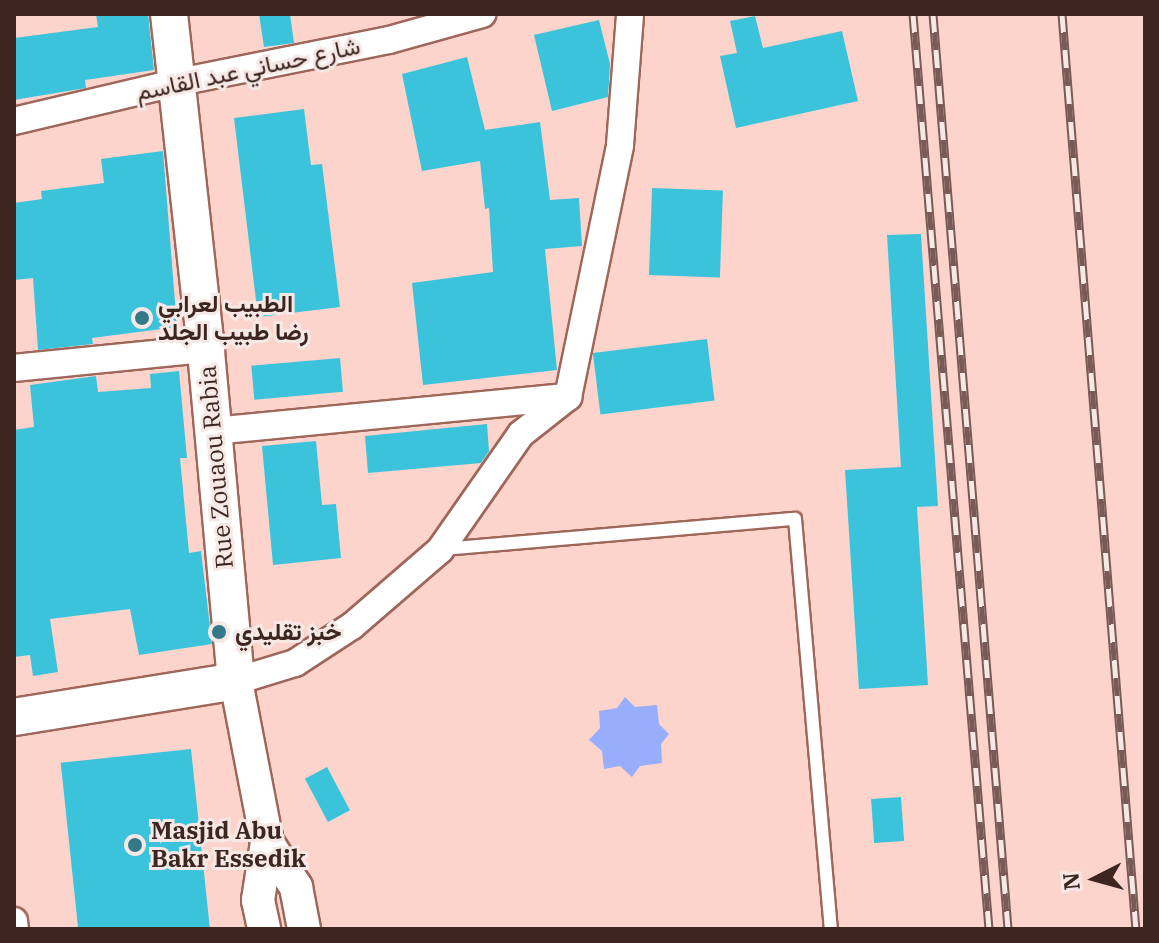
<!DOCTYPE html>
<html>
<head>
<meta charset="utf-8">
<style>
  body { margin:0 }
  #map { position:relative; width:1159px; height:943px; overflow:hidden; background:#fcd4cc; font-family:"IBM Plex Serif",Vazirmatn,serif }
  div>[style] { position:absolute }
  .water>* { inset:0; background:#99adfd }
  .building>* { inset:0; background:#3cc3dc; transform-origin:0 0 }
  .roads { filter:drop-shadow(2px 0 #9f665a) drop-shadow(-2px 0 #9f665a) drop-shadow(0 2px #9f665a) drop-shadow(0 -2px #9f665a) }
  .service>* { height:12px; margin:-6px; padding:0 6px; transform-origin:6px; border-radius:6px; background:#fff }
  .minor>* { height:26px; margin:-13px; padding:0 13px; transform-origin:13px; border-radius:13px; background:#fff }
  .tertiary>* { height:32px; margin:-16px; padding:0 16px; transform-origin:16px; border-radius:16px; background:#fff }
  .secondary>* { height:36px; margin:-18px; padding:0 18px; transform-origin:18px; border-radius:18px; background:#fff }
  .rail>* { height:9px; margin-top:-4.5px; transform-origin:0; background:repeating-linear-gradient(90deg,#f6e8e5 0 18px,#785b55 0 36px); box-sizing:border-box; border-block:2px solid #785b55 }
  .dots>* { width:22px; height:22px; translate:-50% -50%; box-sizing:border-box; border:4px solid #f6e8e5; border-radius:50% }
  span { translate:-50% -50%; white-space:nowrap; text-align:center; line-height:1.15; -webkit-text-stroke:6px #f6e8e5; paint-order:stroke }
  .street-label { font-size:24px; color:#3d2520 }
  .poi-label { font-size:24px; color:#3d2520; font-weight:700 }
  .left { translate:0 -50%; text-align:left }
  .frame { position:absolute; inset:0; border:16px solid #3d2520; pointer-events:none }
  .north { position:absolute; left:1055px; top:839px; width:80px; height:80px; -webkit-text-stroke:6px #f6e8e5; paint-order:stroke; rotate:264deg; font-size:22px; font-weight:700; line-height:32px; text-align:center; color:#3d2520 }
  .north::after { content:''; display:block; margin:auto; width:28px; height:36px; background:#3d2520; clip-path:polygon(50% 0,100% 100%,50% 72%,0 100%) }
</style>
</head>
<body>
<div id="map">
  <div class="water">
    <i style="clip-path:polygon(625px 697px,635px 707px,657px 705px,659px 724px,669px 734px,661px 744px,662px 763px,640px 766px,632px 777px,620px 766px,604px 769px,602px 751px,589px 740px,600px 728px,599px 711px,617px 708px)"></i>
  </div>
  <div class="building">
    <i style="clip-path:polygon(96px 14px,148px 14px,154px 70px,85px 80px,86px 88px,14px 100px,14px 38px,98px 27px)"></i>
    <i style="clip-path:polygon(259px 14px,290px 14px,294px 43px,264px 47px)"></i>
    <i style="clip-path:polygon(755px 16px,763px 48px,842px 31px,858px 101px,736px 128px,720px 56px,737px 53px,730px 21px)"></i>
    <i style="clip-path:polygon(599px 20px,610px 64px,608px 97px,552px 111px,534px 35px)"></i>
    <i style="clip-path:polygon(467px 57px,485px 130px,540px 122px,550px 200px,579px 198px,582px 246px,545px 249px,557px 370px,423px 385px,412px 283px,493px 272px,489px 208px,485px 209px,480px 161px,422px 171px,402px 74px)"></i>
    <i style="clip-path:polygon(304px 109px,311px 165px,322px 164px,340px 307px,258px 317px,234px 118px)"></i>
    <i style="clip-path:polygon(163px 151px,177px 327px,92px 338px,93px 344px,38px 350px,33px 278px,14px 280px,14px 203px,42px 199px,41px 191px,104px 183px,101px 159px)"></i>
    <i style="left:652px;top:188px;width:71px;height:87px;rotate:2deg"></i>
    <i style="clip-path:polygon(921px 234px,938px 506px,917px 507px,928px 685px,859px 689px,845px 470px,901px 467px,887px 235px)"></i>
    <i style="left:707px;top:339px;width:62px;height:115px;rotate:83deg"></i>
    <i style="left:340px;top:358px;width:34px;height:89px;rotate:85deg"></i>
    <i style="clip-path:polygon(179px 371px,187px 458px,180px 458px,189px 553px,201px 551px,212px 644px,139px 655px,130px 609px,50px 619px,58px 672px,33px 676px,30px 655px,14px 657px,14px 430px,34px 427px,30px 385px,96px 376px,98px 392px,151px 388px,150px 374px)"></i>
    <i style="clip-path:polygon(487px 424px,489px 451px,481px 463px,368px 473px,365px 436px)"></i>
    <i style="clip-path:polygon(316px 441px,322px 505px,336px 504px,341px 558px,273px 565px,262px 446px)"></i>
    <i style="left:191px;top:749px;width:181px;height:131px;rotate:84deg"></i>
    <i style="left:327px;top:767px;width:49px;height:25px;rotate:62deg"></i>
    <i style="left:901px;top:797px;width:44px;height:30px;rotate:86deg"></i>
  </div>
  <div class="roads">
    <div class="service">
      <i style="left:443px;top:549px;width:353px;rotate:-4.9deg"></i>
      <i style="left:795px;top:519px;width:412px;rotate:85deg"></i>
    </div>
    <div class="minor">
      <i style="left:14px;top:121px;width:170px;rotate:-13.3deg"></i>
      <i style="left:179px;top:82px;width:214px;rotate:-11.3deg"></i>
      <i style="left:389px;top:40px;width:97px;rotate:-15.6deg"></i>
      <i style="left:14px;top:368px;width:193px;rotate:-5.7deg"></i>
      <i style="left:213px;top:431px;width:357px;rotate:-5.5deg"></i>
      <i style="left:568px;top:397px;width:257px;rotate:-78.3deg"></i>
      <i style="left:620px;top:145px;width:131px;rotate:-85.6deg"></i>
      <i style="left:236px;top:681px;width:62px;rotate:-17deg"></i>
      <i style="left:295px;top:663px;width:68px;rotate:-33deg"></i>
      <i style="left:352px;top:626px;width:116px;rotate:-40.8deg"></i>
      <i style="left:440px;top:550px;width:141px;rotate:-55.1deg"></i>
      <i style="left:521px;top:434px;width:60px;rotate:-38.2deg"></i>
      <i style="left:14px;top:921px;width:8px;rotate:83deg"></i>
    </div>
    <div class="tertiary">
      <i style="left:236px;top:681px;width:164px;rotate:79.1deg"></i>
      <i style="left:267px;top:842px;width:59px;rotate:98.8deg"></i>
      <i style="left:258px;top:900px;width:30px;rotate:78deg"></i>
      <i style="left:267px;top:842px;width:54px;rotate:57.2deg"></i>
      <i style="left:296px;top:887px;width:43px;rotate:79.2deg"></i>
    </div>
    <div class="secondary">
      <i style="left:14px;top:717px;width:225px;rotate:-9.2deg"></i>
      <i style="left:236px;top:681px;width:333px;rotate:-95.2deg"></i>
      <i style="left:206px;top:349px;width:337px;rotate:-96.3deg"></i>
    </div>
  </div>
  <div class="rail">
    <i style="left:913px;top:14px;width:918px;rotate:85.25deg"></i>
    <i style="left:933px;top:14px;width:918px;rotate:85.31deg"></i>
    <i style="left:1062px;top:14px;width:918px;rotate:85.38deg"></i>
  </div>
  <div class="dots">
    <i style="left:142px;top:318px;background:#347987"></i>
    <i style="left:219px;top:632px;background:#347987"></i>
    <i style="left:135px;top:845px;background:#347987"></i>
  </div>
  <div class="street-label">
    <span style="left:248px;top:69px;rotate:-12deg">شارع حساني عبد القاسم</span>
    <span style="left:216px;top:467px;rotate:-95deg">Rue Zouaou Rabia</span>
  </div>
  <div class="poi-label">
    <span class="left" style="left:158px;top:318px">الطبيب لعرابي<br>رضا طبيب الجلد</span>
    <span class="left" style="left:235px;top:632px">خبز تقليدي</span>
    <span class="left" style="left:151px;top:845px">Masjid Abu<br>Bakr Essedik</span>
  </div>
  <div class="frame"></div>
  <div class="north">N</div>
</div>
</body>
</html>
